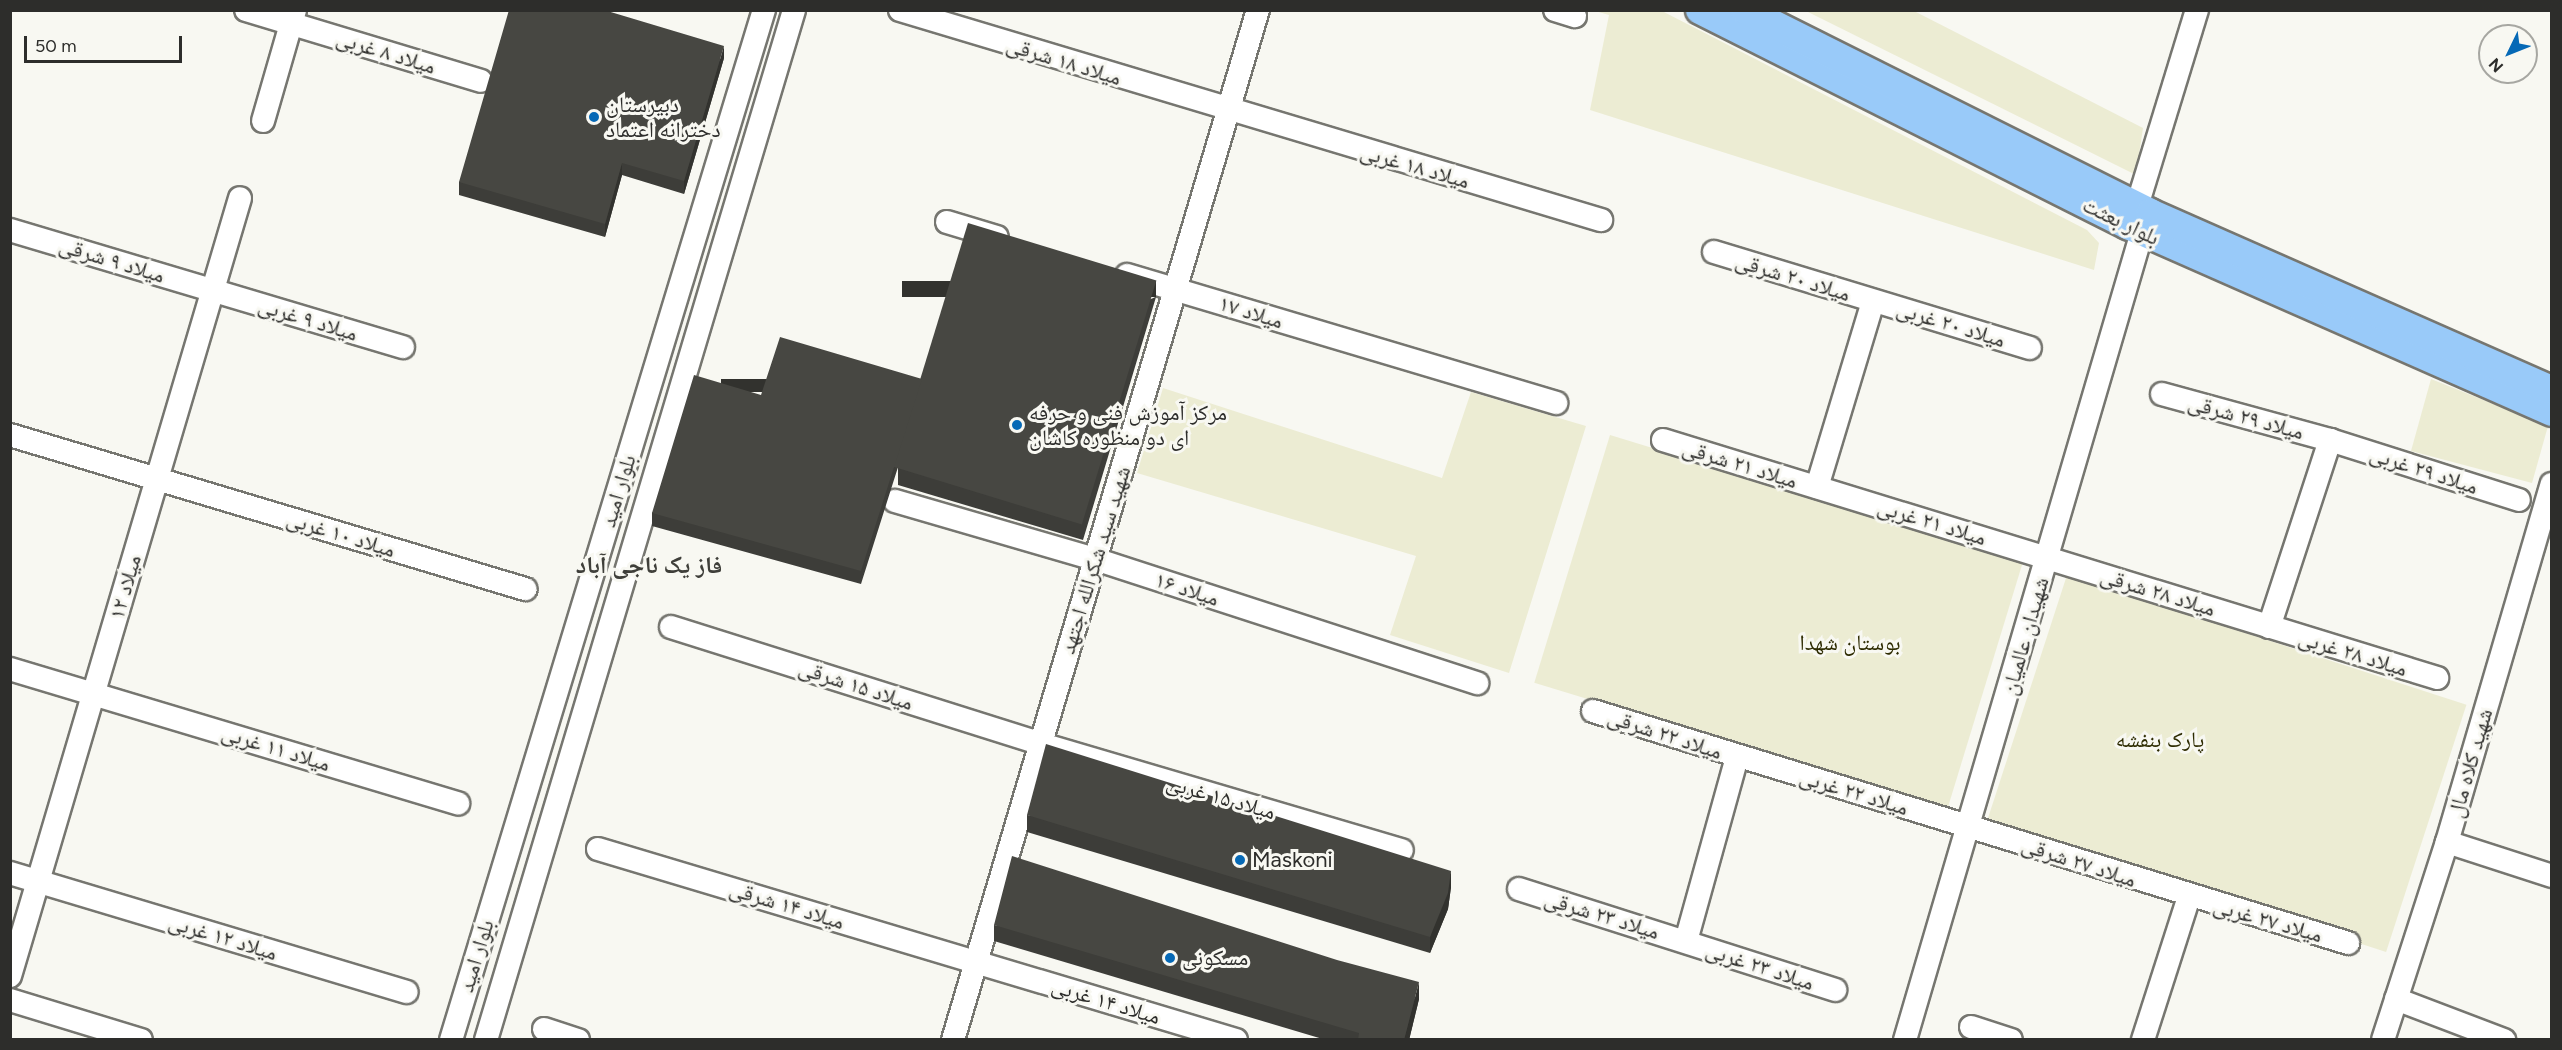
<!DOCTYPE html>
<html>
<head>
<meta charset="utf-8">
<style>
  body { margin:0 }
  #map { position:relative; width:2562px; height:1050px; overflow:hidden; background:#f8f8f2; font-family:Figtree,"Noto Naskh Arabic",sans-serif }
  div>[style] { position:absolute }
  .green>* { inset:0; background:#ececd3; transform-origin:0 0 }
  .roads { filter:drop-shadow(2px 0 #767670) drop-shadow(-2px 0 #767670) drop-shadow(0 2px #767670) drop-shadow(0 -2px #767670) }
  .minor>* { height:22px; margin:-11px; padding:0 11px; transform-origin:11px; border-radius:11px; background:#fff }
  .major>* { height:28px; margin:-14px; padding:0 14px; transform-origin:14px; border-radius:14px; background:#99caf9 }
  .wall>* { inset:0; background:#3d3d39 }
  .shaded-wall>* { inset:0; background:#32322e; transform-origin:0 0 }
  .building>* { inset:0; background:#474742; transform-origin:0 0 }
  .dots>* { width:16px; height:16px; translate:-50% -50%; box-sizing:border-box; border:3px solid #f8f8f2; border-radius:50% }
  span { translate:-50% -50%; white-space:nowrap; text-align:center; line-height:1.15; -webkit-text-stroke:6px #f8f8f2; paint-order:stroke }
  .street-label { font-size:22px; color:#2d2d2b }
  .poi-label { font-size:22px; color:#2d2d2b }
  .left { translate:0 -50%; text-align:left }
  .park-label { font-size:22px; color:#2d2b01 }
  .neighbourhood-label { font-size:24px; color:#3f3f3a; font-weight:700 }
  .frame { position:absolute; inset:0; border:12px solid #2d2d2b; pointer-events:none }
  .north { position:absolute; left:2478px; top:24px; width:60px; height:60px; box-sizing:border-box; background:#f8f8f2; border:2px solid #a7a7a2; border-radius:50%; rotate:227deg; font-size:16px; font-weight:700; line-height:24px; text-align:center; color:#2d2d2b }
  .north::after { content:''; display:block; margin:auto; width:21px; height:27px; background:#0669b6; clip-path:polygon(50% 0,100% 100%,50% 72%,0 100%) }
  .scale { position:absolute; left:24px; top:36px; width:158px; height:27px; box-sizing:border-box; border:3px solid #2d2d2b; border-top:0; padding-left:8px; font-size:18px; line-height:21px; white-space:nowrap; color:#2d2d2b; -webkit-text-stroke:4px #f8f8f2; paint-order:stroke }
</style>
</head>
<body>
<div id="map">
  <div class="green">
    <i style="clip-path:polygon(1595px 11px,1662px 11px,2087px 230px,2099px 243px,2094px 270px,1590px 110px,1609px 15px)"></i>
    <i style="clip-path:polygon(1806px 11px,1914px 11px,2143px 128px,2136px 175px)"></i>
    <i style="clip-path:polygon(2431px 379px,2548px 426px,2532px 483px,2411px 451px)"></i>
    <i style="clip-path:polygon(1163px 388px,1442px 478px,1471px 392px,1586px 426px,1509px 673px,1390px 635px,1416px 556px,1137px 473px)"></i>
    <i style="left:1610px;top:435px;width:432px;height:259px;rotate:17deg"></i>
    <i style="left:2067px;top:575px;width:420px;height:260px;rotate:18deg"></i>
  </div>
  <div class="roads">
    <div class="minor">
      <i style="left:246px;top:10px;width:245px;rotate:16.8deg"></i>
      <i style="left:900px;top:10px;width:732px;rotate:16.68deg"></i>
      <i style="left:1555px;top:10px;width:21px;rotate:17deg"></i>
      <i style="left:263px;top:121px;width:116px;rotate:-73.9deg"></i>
      <i style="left:2137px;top:206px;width:205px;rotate:-73deg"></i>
      <i style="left:947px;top:222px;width:52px;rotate:16.7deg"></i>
      <i style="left:10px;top:230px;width:410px;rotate:16.6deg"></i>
      <i style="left:1714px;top:252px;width:330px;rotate:16.9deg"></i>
      <i style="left:1127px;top:275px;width:448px;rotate:16.6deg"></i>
      <i style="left:2162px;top:394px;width:174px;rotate:15.3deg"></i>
      <i style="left:2330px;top:440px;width:198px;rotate:17.6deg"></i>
      <i style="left:10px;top:435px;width:538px;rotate:16.65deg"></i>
      <i style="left:1663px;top:440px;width:810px;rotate:17.09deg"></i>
      <i style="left:1817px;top:487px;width:194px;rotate:-73.2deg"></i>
      <i style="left:895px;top:501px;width:208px;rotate:16.2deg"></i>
      <i style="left:1095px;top:559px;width:402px;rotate:18deg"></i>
      <i style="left:671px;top:627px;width:388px;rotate:17.5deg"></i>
      <i style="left:1041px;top:744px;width:376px;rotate:16.4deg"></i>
      <i style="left:2269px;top:627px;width:197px;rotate:-71.9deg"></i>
      <i style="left:10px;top:669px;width:468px;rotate:16.7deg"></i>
      <i style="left:1593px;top:711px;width:790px;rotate:17.08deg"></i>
      <i style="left:2447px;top:842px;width:110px;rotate:17.9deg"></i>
      <i style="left:598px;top:849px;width:666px;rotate:16.67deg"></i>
      <i style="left:10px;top:873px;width:414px;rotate:16.7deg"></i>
      <i style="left:1519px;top:889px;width:332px;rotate:17.7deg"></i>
      <i style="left:1686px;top:941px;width:191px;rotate:-74.5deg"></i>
      <i style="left:10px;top:976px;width:811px;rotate:-73.53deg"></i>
      <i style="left:2396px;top:999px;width:116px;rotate:20.8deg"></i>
      <i style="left:10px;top:1000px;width:137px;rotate:17deg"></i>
      <i style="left:1971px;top:1027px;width:42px;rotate:18deg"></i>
      <i style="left:544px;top:1029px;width:36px;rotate:18deg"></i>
      <i style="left:451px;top:1040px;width:1077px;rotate:-73.1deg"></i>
      <i style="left:486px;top:1040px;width:1075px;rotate:-73.35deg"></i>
      <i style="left:953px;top:1040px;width:1074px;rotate:-73.51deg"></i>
      <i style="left:1905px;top:1040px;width:842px;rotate:-73.65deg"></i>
      <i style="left:2143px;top:1040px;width:150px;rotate:-72.2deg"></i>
      <i style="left:2383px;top:1040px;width:208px;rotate:-72.1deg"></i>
      <i style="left:2447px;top:842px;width:373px;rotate:-73.7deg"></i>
    </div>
    <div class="major">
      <i style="left:1700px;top:10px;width:479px;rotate:26.7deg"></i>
      <i style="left:2128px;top:225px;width:463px;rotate:23.8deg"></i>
      <i style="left:1745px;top:10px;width:453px;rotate:26.6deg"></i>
      <i style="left:2150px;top:213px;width:439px;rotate:23.8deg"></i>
    </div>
  </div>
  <div class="wall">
    <i style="clip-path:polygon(724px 58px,684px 194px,622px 175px,605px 237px,459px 195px,459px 182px)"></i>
    <i style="clip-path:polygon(1156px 297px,1083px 540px,898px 485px,898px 468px,905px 445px,861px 584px,652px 526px,652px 513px,761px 395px,922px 386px)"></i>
    <i style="clip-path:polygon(1027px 815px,1451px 887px,1448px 909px,1430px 953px,1027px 832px)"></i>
    <i style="clip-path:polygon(994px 925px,1419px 999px,1409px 1040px,1326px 1040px,994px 941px)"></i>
  </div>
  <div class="shaded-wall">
    <i style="clip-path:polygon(724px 46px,724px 58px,684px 194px,684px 181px)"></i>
    <i style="clip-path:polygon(622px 163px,622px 175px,605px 237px,605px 224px)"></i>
    <i style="left:1156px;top:281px;width:16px;height:254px;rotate:90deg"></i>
    <i style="left:922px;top:379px;width:13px;height:201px;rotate:90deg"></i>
    <i style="clip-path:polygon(1451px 871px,1451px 887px,1448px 909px,1430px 953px,1430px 937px)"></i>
    <i style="clip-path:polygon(1419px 982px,1419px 999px,1409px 1040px,1404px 1040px)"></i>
  </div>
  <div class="building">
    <i style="clip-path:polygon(509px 10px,604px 10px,724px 46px,684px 181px,622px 163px,605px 224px,459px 182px)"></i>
    <i style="left:968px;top:223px;width:197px;height:255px;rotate:17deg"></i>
    <i style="clip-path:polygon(780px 337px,922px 379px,861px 571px,652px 513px,694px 375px,761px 395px)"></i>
    <i style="clip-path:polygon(1046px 744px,1451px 871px,1448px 893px,1430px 937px,1027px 815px)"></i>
    <i style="clip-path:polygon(1012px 856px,1337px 960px,1419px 982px,1404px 1040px,1358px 1040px,1359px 1033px,994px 925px)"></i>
  </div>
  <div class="dots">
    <i style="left:594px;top:117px;background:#0669b6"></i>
    <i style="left:1017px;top:425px;background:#0669b6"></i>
    <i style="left:1240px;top:860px;background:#0669b6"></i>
    <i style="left:1170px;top:958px;background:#0669b6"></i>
  </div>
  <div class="street-label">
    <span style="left:386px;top:52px;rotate:17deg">میلاد ۸ غربی</span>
    <span style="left:1064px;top:61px;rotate:17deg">میلاد ۱۸ شرقی</span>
    <span style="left:1415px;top:166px;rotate:16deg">میلاد ۱۸ غربی</span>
    <span style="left:2121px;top:221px;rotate:26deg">بلوار بعثت</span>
    <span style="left:112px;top:260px;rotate:17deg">میلاد ۹ شرقی</span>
    <span style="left:1793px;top:277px;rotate:17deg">میلاد ۲۰ شرقی</span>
    <span style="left:1251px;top:312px;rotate:17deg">میلاد ۱۷</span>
    <span style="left:308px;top:319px;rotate:17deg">میلاد ۹ غربی</span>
    <span style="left:1951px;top:324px;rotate:17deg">میلاد ۲۰ غربی</span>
    <span style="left:2246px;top:417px;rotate:15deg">میلاد ۲۹ شرقی</span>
    <span style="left:1740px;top:464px;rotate:17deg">میلاد ۲۱ شرقی</span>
    <span style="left:2424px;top:470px;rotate:18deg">میلاد ۲۹ غربی</span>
    <span style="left:618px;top:491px;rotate:-73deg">بلوار امید</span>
    <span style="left:1932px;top:522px;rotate:17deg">میلاد ۲۱ غربی</span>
    <span style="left:341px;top:534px;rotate:17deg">میلاد ۱۰ غربی</span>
    <span style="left:1095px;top:560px;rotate:-73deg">شهید سید شکرالله اجتهد</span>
    <span style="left:125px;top:587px;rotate:-74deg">میلاد ۱۲</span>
    <span style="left:1187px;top:589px;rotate:18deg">میلاد ۱۶</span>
    <span style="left:2158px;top:592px;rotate:17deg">میلاد ۲۸ شرقی</span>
    <span style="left:2025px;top:636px;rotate:-74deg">شهیدان عالمیان</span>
    <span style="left:2353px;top:653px;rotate:17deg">میلاد ۲۸ غربی</span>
    <span style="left:856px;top:685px;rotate:18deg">میلاد ۱۵ شرقی</span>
    <span style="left:1665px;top:734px;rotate:18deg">میلاد ۲۲ شرقی</span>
    <span style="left:276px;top:748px;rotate:17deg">میلاد ۱۱ غربی</span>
    <span style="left:2470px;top:763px;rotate:-74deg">شهید کلاه مال</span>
    <span style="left:1854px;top:792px;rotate:17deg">میلاد ۲۲ غربی</span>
    <span style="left:1221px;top:797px;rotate:16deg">میلاد ۱۵ غربی</span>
    <span style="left:2079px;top:862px;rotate:18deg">میلاد ۲۷ شرقی</span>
    <span style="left:787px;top:905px;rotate:17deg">میلاد ۱۴ شرقی</span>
    <span style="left:1602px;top:915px;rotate:17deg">میلاد ۲۳ شرقی</span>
    <span style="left:2268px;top:920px;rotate:16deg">میلاد ۲۷ غربی</span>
    <span style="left:223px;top:937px;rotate:17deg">میلاد ۱۲ غربی</span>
    <span style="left:476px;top:956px;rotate:-73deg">بلوار امید</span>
    <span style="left:1760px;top:966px;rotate:18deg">میلاد ۲۳ غربی</span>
    <span style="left:1106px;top:1001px;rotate:17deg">میلاد ۱۴ غربی</span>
  </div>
  <div class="poi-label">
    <span class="left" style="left:606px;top:117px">دبیرستان<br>دخترانه اعتماد</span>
    <span class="left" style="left:1029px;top:425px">مرکز آموزش فنی و حرفه<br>ای دو منظوره کاشان</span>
    <span class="left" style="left:1252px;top:860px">Maskoni</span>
    <span class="left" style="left:1182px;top:958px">مسکونی</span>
  </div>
  <div class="park-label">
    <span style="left:1850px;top:643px">بوستان شهدا</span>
    <span style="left:2160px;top:740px">پارک بنفشه</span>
  </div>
  <div class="neighbourhood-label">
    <span style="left:649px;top:565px">فاز یک ناجی آباد</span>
  </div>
  <div class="frame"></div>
  <div class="north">N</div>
  <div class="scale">50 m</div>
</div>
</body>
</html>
